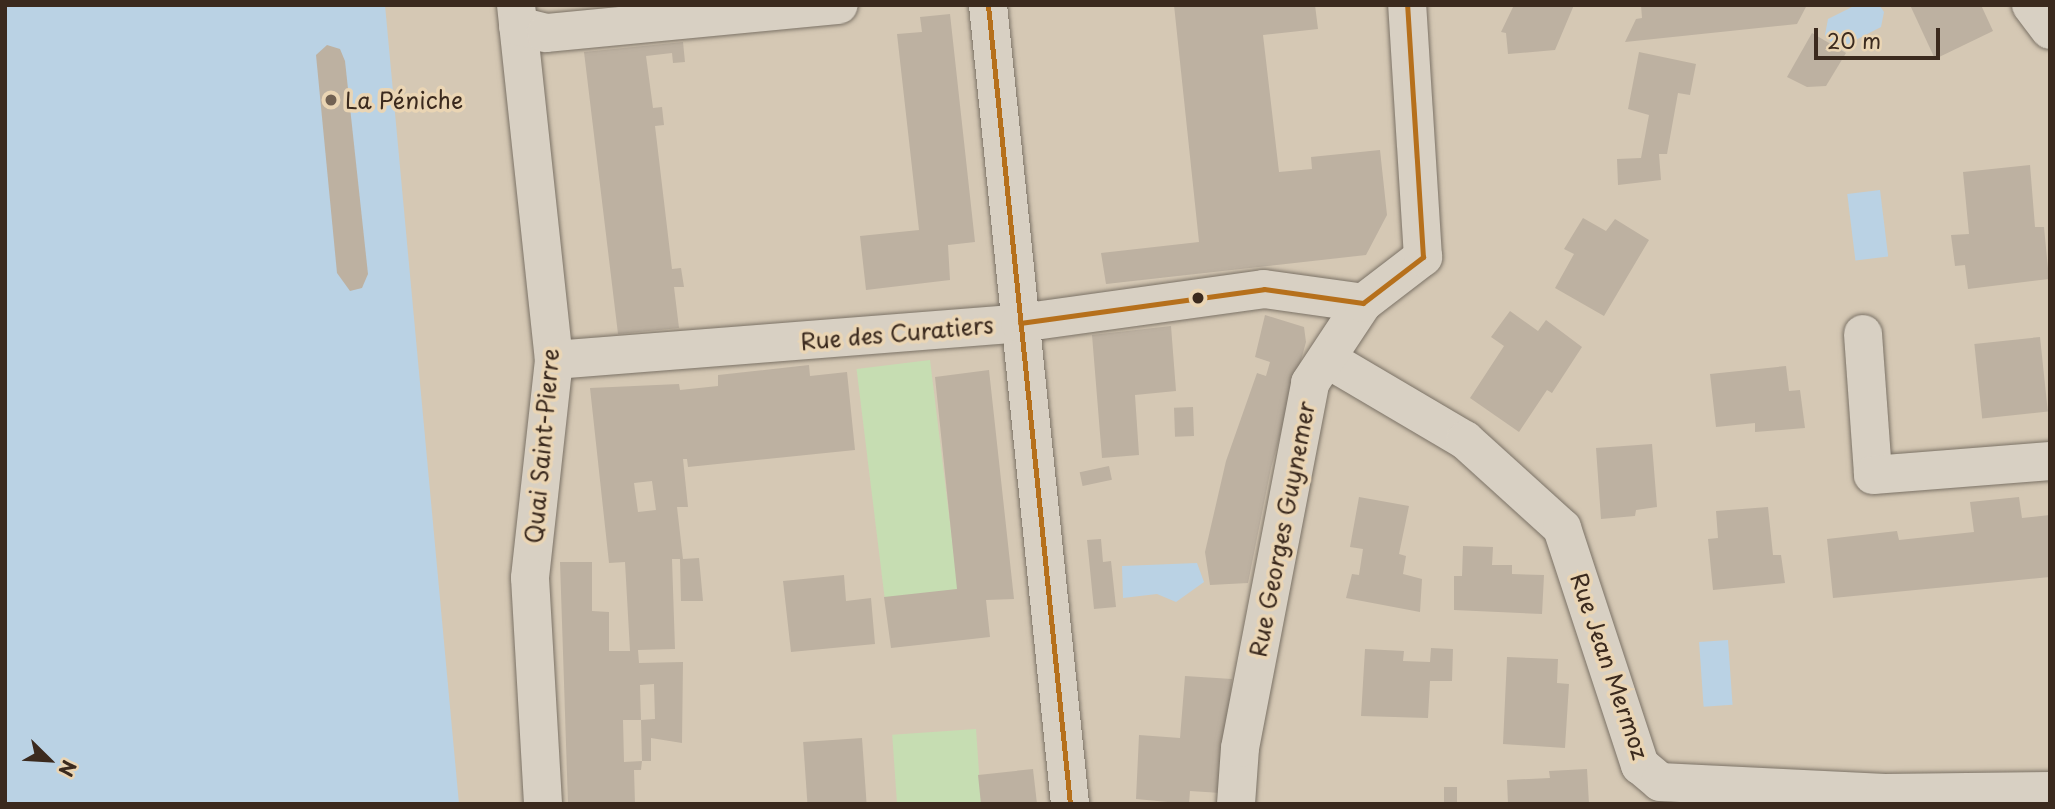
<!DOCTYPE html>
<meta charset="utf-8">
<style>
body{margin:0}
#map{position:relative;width:2055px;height:809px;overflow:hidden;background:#d5c8b4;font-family:"Playpen Sans",sans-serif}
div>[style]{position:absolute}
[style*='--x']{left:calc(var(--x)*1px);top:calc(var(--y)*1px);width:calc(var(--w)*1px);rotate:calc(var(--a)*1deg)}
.green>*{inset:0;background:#c6ddb2;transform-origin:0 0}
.water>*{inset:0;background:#bad2e4;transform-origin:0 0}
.building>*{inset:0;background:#bdb1a1;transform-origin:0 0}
.roads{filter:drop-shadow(0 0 2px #7b7266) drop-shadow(0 0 2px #7b7266)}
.street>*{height:38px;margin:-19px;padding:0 19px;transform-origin:19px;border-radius:19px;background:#d8d0c3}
.bus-1>*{height:5px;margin:-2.5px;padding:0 2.5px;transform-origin:2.5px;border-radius:2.5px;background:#b6701c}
.dots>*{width:19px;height:19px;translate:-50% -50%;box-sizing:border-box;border:4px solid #ead5b4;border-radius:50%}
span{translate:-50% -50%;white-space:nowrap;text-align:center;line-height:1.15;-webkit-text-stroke:7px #ead5b4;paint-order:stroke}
.poi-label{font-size:23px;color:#3b2a1e}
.left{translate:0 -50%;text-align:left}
.street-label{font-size:23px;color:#3b2a1e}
.frame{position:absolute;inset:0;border:7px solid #3b2a1e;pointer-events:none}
.north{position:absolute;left:14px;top:725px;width:70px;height:70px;-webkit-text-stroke:5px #ead5b4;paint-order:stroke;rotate:114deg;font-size:19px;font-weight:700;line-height:28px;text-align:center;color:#3b2a1e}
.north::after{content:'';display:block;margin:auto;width:24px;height:32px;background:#3b2a1e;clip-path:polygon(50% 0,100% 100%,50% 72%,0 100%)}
.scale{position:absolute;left:1814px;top:28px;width:126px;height:32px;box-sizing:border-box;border:4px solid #3b2a1e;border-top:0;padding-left:9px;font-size:21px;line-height:24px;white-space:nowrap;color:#3b2a1e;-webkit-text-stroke:5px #ead5b4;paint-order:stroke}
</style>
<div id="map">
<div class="green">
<i style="left:930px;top:360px;width:231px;height:74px;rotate:83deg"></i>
<i style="left:976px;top:729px;width:75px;height:84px;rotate:86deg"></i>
</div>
<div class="water">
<i style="clip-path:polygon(5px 5px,385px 5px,459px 804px,5px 804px)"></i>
<i style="clip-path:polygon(1856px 5px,1880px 6px,1884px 12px,1881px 27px,1842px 47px,1831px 42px,1825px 35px,1828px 19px)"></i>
<i style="left:1880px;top:190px;width:67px;height:33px;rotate:83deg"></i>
<i style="clip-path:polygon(1197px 563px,1204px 582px,1176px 602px,1157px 594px,1123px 598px,1122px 566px)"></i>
<i style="left:1728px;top:640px;width:65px;height:29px;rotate:86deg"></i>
</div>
<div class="building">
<i style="clip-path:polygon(1174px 5px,1315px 5px,1318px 29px,1263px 35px,1279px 172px,1312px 169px,1311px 157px,1380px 150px,1387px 215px,1366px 255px,1106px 284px,1101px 253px,1199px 242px)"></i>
<i style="clip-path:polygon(1514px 5px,1574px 5px,1555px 50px,1508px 54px,1506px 33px,1501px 32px)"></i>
<i style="clip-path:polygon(1641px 5px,1807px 5px,1797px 24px,1625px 42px,1636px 19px,1642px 18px)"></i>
<i style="clip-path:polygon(1910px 5px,1981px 5px,1993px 31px,1935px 59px)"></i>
<i style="clip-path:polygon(950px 14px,975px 242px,948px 245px,950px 280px,866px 290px,860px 236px,919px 230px,897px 34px,922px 32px,920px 17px)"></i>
<i style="clip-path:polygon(1812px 33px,1846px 53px,1826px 86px,1807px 87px,1787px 77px)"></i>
<i style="clip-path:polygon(683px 42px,685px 62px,673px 63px,672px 53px,646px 56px,653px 108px,662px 107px,664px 125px,655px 126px,672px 269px,681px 268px,684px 287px,674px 287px,679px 328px,618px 334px,584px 52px)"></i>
<i style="clip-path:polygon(327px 45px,340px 49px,345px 61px,368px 274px,362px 288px,350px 291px,337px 273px,316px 55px)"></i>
<i style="clip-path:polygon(1639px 52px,1696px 64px,1690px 95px,1678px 93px,1667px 154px,1659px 154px,1661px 180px,1618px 185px,1617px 159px,1641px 158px,1649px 115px,1628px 109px)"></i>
<i style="clip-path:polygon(2030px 165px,2035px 227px,2044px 227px,2049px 279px,1968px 289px,1965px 265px,1955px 266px,1951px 235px,1969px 234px,1963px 172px)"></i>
<i style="clip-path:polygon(1583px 218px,1606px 231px,1615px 219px,1649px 240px,1604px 316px,1555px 288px,1574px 254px,1564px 249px)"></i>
<i style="clip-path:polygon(1510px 311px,1538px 331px,1546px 320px,1582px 347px,1552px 393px,1547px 390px,1519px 432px,1470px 398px,1504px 346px,1491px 337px)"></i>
<i style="clip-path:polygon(1265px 315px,1304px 327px,1306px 342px,1271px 468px,1248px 583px,1210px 585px,1205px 552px,1226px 461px,1257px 373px,1266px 376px,1270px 362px,1255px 357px)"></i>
<i style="clip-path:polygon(1171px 326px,1176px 391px,1135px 395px,1139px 455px,1102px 458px,1092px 335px)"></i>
<i style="left:2040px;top:337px;width:75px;height:66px;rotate:84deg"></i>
<i style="clip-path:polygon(evenodd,809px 365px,810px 376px,847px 372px,855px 450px,688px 467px,687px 459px,683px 459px,688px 507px,677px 507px,683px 559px,699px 558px,703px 601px,681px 601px,680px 559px,672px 559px,675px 649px,638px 650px,639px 663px,683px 662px,682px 743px,651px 738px,651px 761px,642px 761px,641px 720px,655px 719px,654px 684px,640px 685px,641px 720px,623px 720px,624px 762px,642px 761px,641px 770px,634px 770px,635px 804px,568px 804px,560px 562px,592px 562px,592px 611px,609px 612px,609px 651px,630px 651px,625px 562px,609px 563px,590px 388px,679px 384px,680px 390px,718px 386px,718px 375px,809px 365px,652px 481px,656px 510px,638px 512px,634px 483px,652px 481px)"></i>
<i style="clip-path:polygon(1786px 366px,1789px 391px,1800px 390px,1805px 428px,1755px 432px,1755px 423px,1716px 427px,1710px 374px)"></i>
<i style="clip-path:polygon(989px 370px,1014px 599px,986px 600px,990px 637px,891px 648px,884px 597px,957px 589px,935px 377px)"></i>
<i style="left:1193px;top:407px;width:29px;height:19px;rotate:88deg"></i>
<i style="clip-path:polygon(1652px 444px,1657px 507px,1636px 510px,1635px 516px,1601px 519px,1596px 448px)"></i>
<i style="left:1109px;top:466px;width:14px;height:30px;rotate:78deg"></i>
<i style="clip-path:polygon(1359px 497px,1409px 506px,1399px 554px,1406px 556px,1403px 574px,1422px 579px,1420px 612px,1346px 598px,1352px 574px,1359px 575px,1363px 549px,1350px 547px)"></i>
<i style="clip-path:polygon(2019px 497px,2022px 518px,2050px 515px,2050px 577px,1833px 598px,1827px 539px,1897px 531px,1899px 540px,1974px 532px,1970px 502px)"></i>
<i style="clip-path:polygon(1768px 507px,1773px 555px,1781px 555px,1785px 583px,1713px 590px,1708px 539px,1718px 538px,1716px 511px)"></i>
<i style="clip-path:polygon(1101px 539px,1103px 562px,1111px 561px,1116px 607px,1094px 609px,1087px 540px)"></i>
<i style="clip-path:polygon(1463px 546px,1493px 547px,1492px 565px,1512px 565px,1512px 574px,1544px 575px,1542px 614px,1454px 610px,1454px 576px,1462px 576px)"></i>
<i style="clip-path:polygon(844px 575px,846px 601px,871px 598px,875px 644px,791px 652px,783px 581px)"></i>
<i style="clip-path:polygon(1431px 648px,1453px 649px,1452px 681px,1430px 681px,1428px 718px,1361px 716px,1365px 649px,1404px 651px,1403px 661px,1430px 662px)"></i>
<i style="clip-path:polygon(1507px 657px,1558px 659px,1557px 683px,1569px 684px,1565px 748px,1503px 744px)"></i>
<i style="clip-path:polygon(1185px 676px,1232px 679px,1221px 793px,1190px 791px,1189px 804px,1136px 799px,1139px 735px,1180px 738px)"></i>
<i style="left:862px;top:738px;width:66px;height:59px;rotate:86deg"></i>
<i style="clip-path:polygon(1033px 769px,1037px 804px,981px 804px,978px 775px)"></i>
<i style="clip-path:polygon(1587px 769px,1589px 804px,1508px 804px,1507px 780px,1550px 778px,1549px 771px)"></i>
<i style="left:1444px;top:787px;width:13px;height:17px"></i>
</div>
<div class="roads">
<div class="street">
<i style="--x:516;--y:5;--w:357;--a:83.9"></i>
<i style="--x:554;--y:360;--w:219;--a:96.3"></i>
<i style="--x:530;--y:578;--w:226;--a:86.7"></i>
<i style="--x:988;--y:5;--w:803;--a:84.14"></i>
<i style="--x:2031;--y:5;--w:31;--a:53"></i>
<i style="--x:518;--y:26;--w:29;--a:14"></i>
<i style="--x:546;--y:33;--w:294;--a:-5.5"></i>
<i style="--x:1863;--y:334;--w:141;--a:85.9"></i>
<i style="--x:1873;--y:475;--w:178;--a:-4.5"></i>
<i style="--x:554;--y:360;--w:467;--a:-4.5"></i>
<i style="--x:1020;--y:323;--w:246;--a:-7.9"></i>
<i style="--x:1264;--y:289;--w:100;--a:8"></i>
<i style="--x:1329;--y:360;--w:158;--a:30.5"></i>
<i style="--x:1465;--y:440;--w:131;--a:42.2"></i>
<i style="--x:1562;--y:528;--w:250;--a:71.8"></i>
<i style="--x:1640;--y:765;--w:26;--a:40"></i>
<i style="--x:1660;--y:782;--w:225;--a:2.8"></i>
<i style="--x:1885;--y:793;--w:165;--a:-0.7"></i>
<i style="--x:1236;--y:804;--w:56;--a:-85.9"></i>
<i style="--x:1240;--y:748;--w:372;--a:-79.1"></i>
<i style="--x:1310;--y:383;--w:96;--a:-56.5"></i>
<i style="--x:1363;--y:303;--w:76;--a:-37.5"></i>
<i style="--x:1423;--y:257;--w:253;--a:-93.6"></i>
</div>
</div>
<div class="bus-1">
<i style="--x:988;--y:5;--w:803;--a:84.14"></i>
<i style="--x:1020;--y:323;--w:246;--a:-7.9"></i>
<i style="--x:1264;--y:289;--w:100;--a:8"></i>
<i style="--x:1363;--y:303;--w:76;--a:-37.5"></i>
<i style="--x:1423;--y:257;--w:253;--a:-93.6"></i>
</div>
<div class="dots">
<i style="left:331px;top:100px;background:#716152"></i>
<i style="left:1198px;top:298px;background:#3b2a1e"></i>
</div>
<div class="poi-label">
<span class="left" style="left:345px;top:100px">La Péniche</span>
</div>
<div class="street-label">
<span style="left:897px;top:333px;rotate:-5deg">Rue des Curatiers</span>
<span style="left:542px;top:446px;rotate:-85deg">Quai Saint-Pierre</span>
<span style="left:1282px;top:529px;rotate:-79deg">Rue Georges Guynemer</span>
<span style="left:1610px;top:666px;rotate:71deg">Rue Jean Mermoz</span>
</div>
<div class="frame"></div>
<div class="north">N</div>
<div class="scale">20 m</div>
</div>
